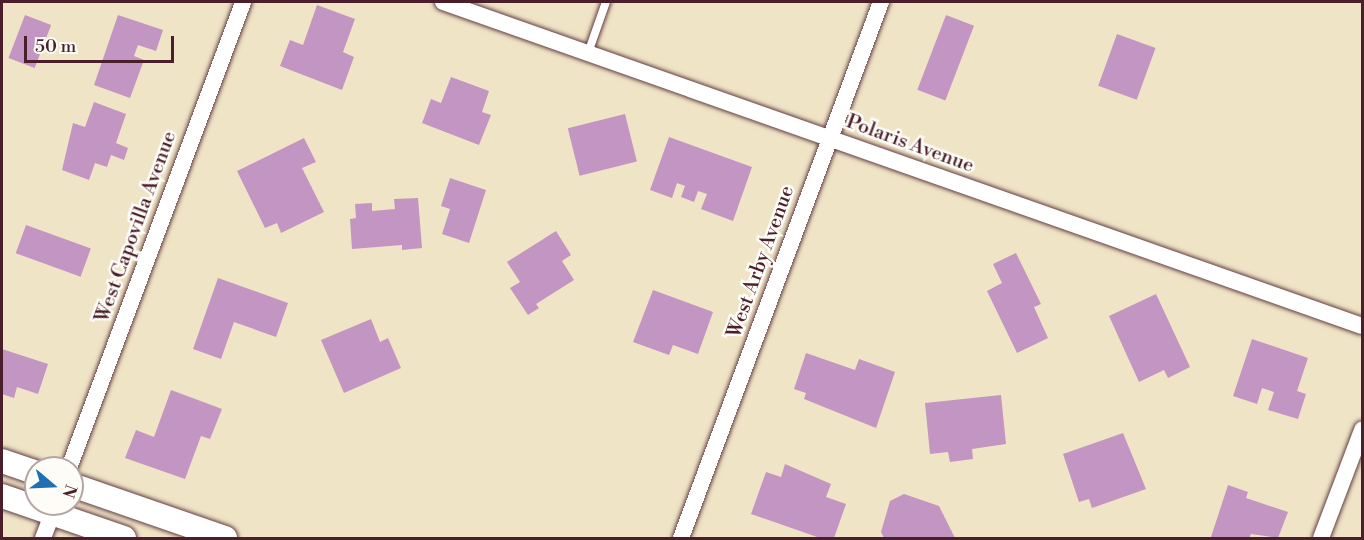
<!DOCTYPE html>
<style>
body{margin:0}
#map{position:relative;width:1364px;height:540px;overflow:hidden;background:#f0e4c6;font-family:"Libre Bodoni",serif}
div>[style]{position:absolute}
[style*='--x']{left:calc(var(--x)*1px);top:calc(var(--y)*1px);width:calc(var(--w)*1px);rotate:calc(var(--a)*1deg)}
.building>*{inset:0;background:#c295c2;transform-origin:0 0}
.roads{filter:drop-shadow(0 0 2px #633d42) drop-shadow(0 0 2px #633d42)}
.service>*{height:8px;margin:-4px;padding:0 4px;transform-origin:4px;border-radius:4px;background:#fff}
.minor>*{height:16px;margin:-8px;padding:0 8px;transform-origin:8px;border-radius:8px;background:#fff}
.secondary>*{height:24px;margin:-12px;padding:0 12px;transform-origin:12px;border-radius:12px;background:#fff}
span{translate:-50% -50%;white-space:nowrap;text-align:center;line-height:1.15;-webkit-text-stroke:5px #fdfcf7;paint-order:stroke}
.street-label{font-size:20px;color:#4a1f2b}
.frame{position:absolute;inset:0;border:3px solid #4a1f2b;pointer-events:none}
.north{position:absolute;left:24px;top:456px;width:60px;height:60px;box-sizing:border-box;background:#fdfcf7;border:2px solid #b5a4a5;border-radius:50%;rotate:109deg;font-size:16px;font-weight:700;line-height:24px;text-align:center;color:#4a1f2b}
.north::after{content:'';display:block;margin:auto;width:21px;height:27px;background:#1f6fb2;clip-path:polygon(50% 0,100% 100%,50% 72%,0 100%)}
.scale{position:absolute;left:24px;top:36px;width:150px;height:27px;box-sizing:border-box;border:3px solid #4a1f2b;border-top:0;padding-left:8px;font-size:18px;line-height:21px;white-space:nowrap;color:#4a1f2b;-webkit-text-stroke:4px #fdfcf7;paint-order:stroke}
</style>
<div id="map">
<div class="building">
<i style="clip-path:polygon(317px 5px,355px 19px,343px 52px,354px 57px,342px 90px,280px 66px,290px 40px,303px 45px)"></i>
<i style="left:25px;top:15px;width:28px;height:46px;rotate:21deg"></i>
<i style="clip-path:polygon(118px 15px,163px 30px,156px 51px,138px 45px,134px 56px,144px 60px,130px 98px,94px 85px)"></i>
<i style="left:946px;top:15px;width:30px;height:80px;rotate:21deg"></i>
<i style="left:1117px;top:34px;width:41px;height:55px;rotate:20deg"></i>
<i style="clip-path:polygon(451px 77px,489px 91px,482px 112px,491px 115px,479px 145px,422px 123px,431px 99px,441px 103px)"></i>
<i style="clip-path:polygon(94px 102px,126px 114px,116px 143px,128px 148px,124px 160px,111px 155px,107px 167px,95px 163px,89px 180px,62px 170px,73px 123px,85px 127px)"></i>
<i style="left:625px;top:114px;width:49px;height:59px;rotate:76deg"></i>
<i style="clip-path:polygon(669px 137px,752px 167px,733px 221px,701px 209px,707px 194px,698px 191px,694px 202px,681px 197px,685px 186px,677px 183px,672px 198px,650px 190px)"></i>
<i style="clip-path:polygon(304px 138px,316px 162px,302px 168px,324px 212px,281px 233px,277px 223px,265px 228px,237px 171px)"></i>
<i style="clip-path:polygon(450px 178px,486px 190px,469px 243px,442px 234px,450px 209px,441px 206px)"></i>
<i style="clip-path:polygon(418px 198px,422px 248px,402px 250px,402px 245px,352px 249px,350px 219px,356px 218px,355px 204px,372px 203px,372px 211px,395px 209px,394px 199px)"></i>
<i style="left:26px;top:225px;width:69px;height:30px;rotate:20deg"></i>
<i style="clip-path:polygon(556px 231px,571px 255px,562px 261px,574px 280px,536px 304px,539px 308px,528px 315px,510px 288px,520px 282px,507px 262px)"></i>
<i style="clip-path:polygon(1016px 253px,1041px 304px,1034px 307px,1048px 338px,1017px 353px,987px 291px,1002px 283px,993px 264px)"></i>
<i style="clip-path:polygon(218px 278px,288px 303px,276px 337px,234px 322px,221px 359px,193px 349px)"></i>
<i style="clip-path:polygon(653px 290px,713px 312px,698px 354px,673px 345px,669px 355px,633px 342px)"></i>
<i style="clip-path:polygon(1156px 294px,1190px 367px,1168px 378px,1164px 370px,1139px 382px,1109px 316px)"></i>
<i style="clip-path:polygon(371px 319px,380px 342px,388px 338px,401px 368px,344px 393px,321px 340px)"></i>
<i style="clip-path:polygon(1252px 339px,1308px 358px,1297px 391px,1306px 394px,1298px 419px,1268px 410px,1274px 392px,1262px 388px,1257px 404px,1233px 396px)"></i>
<i style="clip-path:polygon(2px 349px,48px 364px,38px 394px,17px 387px,14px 398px,2px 394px)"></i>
<i style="clip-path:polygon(806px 353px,855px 370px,859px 359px,895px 372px,876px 428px,804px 399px,806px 393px,794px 389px)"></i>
<i style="clip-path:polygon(171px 390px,222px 409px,210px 439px,201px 436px,185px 479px,125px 458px,136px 430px,154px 437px)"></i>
<i style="clip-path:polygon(1001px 395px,1006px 444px,972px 449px,973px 459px,950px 462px,948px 452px,930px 454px,925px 403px)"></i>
<i style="clip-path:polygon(1123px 433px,1146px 489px,1092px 508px,1089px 499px,1079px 502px,1063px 454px)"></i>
<i style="clip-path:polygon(785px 464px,831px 484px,826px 497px,846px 504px,834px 538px,820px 538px,751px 514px,766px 472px,781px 477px)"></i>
<i style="clip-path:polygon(1228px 485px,1248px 492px,1246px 498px,1288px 512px,1278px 538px,1251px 534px,1249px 538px,1211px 537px)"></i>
<i style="clip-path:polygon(904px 494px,939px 506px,955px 538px,884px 538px,881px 532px,890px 501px)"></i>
</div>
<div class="roads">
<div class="service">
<i style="--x:588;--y:53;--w:54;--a:-70.6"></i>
</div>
<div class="minor">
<i style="--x:443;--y:2;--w:974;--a:19.42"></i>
<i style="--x:69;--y:468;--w:497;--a:-69.5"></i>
<i style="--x:43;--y:538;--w:34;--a:-69"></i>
<i style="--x:681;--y:538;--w:572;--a:-69.54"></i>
<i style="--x:1321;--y:538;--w:116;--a:-69.2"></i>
</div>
<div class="secondary">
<i style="--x:2;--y:461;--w:36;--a:19"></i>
<i style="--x:72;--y:485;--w:162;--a:19.1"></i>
<i style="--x:2;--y:496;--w:129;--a:19"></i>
</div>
</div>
<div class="street-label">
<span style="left:910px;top:144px;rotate:20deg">Polaris Avenue</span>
<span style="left:136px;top:227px;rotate:-70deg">West Capovilla Avenue</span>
<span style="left:761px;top:262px;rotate:-70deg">West Arby Avenue</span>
</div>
<div class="frame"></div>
<div class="north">N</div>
<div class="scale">50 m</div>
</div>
